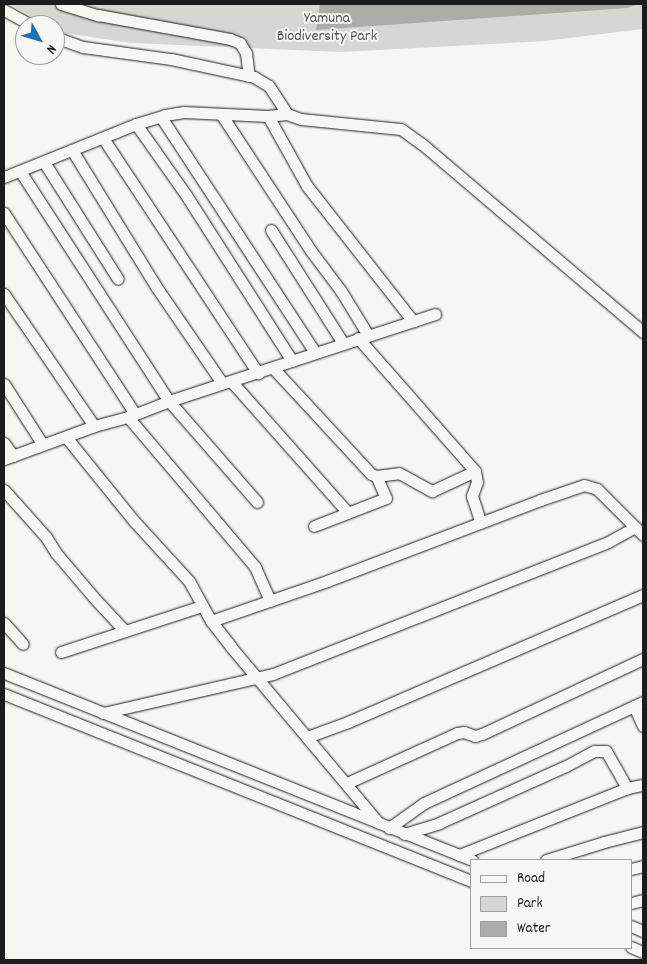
<!DOCTYPE html>
<style>
body{margin:0}
#map{position:relative;width:647px;height:964px;overflow:hidden;background:#f6f6f2;font-family:Dekko,sans-serif}
div>[style]{position:absolute}
[style*='--x']{left:calc(var(--x)*1px);top:calc(var(--y)*1px);width:calc(var(--w)*1px);rotate:calc(var(--a)*1deg)}
.green>*{inset:0;background:#d6d6d2}
.water>*{inset:0;background:#acaca9}
.roads{filter:drop-shadow(0 0 1px #1c1c1c) drop-shadow(0 0 1px #1c1c1c)}
.minor>*{height:11px;margin:-5.5px;padding:0 5.5px;transform-origin:5.5px;border-radius:5.5px;background:#f6f6f2}
span{translate:-50% -50%;white-space:nowrap;text-align:center;line-height:1.15;-webkit-text-stroke:4px #f6f6f2;paint-order:stroke}
.park-label{font-size:16px;color:#545453}
.frame{position:absolute;inset:0;border:5px solid #1c1c1c;pointer-events:none}
.legend{position:absolute;left:470px;top:859px;width:162px;height:90px;box-sizing:border-box;background:#f6f6f2;border:1px solid #9f9f9c;margin:0;padding:6px 9px;list-style:none;font-size:15px;color:#1c1c1c}
.legend li{display:flex;align-items:center;gap:10px;height:25px}
.legend b{width:25px;border:1px solid #9f9f9c}
.north{position:absolute;left:15px;top:15px;width:50px;height:50px;box-sizing:border-box;background:#f6f6f2;border:1px solid #9f9f9c;border-radius:50%;rotate:129deg;font-size:14px;font-weight:700;line-height:20px;text-align:center;color:#1c1c1c}
.north::after{content:'';display:block;margin:auto;width:18px;height:22px;background:#1f6fb2;clip-path:polygon(50% 0,100% 100%,50% 72%,0 100%)}
</style>
<div id="map">
<div class="green">
<i style="clip-path:polygon(10px 4px,643px 4px,643px 29px,545px 41px,341px 52px,131px 43px,57px 32px,55px 25px,46px 25px)"></i>
</div>
<div class="water">
<i style="clip-path:polygon(320px 4px,639px 4px,627px 8px,316px 30px)"></i>
</div>
<div class="roads">
<div class="minor">
<i style="--x:61;--y:4;--w:39;--a:17"></i>
<i style="--x:98;--y:15;--w:134;--a:10.3"></i>
<i style="--x:230;--y:39;--w:11;--a:22"></i>
<i style="--x:240;--y:43;--w:12;--a:59"></i>
<i style="--x:246;--y:53;--w:23;--a:83"></i>
<i style="--x:4;--y:10;--w:31;--a:29"></i>
<i style="--x:55;--y:37;--w:30;--a:20"></i>
<i style="--x:83;--y:47;--w:89;--a:7.8"></i>
<i style="--x:171;--y:59;--w:85;--a:12.2"></i>
<i style="--x:254;--y:77;--w:17;--a:31"></i>
<i style="--x:269;--y:86;--w:33;--a:57"></i>
<i style="--x:287;--y:114;--w:15;--a:20"></i>
<i style="--x:301;--y:119;--w:100;--a:5.7"></i>
<i style="--x:401;--y:129;--w:26;--a:36"></i>
<i style="--x:422;--y:144;--w:290;--a:40.4"></i>
<i style="--x:221;--y:114;--w:164;--a:56.7"></i>
<i style="--x:311;--y:251;--w:50;--a:53.1"></i>
<i style="--x:341;--y:291;--w:52;--a:58.5"></i>
<i style="--x:268;--y:116;--w:80;--a:60.9"></i>
<i style="--x:307;--y:186;--w:172;--a:51.9"></i>
<i style="--x:161;--y:117;--w:281;--a:56.8"></i>
<i style="--x:136;--y:124;--w:87;--a:54.8"></i>
<i style="--x:186;--y:195;--w:197;--a:57.4"></i>
<i style="--x:103;--y:138;--w:282;--a:56.6"></i>
<i style="--x:72;--y:150;--w:162;--a:58.4"></i>
<i style="--x:157;--y:288;--w:115;--a:55.6"></i>
<i style="--x:44;--y:162;--w:138;--a:57.7"></i>
<i style="--x:20;--y:171;--w:274;--a:57.1"></i>
<i style="--x:169;--y:401;--w:134;--a:48.9"></i>
<i style="--x:4;--y:177;--w:142;--a:-21.9"></i>
<i style="--x:136;--y:124;--w:30;--a:-17"></i>
<i style="--x:165;--y:115;--w:19;--a:-9"></i>
<i style="--x:184;--y:112;--w:84;--a:2.7"></i>
<i style="--x:268;--y:116;--w:19;--a:-6"></i>
<i style="--x:4;--y:213;--w:240;--a:56.9"></i>
<i style="--x:271;--y:230;--w:134;--a:57.5"></i>
<i style="--x:4;--y:294;--w:160;--a:55.7"></i>
<i style="--x:358;--y:338;--w:177;--a:48.7"></i>
<i style="--x:475;--y:471;--w:11;--a:80"></i>
<i style="--x:477;--y:482;--w:15;--a:110"></i>
<i style="--x:472;--y:496;--w:28;--a:72"></i>
<i style="--x:273;--y:368;--w:144;--a:47.2"></i>
<i style="--x:371;--y:474;--w:5;--a:22"></i>
<i style="--x:376;--y:476;--w:23;--a:-7"></i>
<i style="--x:399;--y:473;--w:38;--a:29"></i>
<i style="--x:432;--y:491;--w:47;--a:-24.9"></i>
<i style="--x:231;--y:381;--w:176;--a:48.4"></i>
<i style="--x:4;--y:384;--w:72;--a:57.4"></i>
<i style="--x:128;--y:417;--w:197;--a:49.7"></i>
<i style="--x:255;--y:567;--w:37;--a:66"></i>
<i style="--x:66;--y:437;--w:108;--a:51"></i>
<i style="--x:134;--y:521;--w:81;--a:47.5"></i>
<i style="--x:189;--y:581;--w:46;--a:61.2"></i>
<i style="--x:211;--y:621;--w:33;--a:52"></i>
<i style="--x:231;--y:647;--w:229;--a:50"></i>
<i style="--x:4;--y:443;--w:16;--a:55"></i>
<i style="--x:4;--y:459;--w:96;--a:-20.1"></i>
<i style="--x:94;--y:426;--w:35;--a:-15"></i>
<i style="--x:128;--y:417;--w:44;--a:-21.3"></i>
<i style="--x:169;--y:401;--w:280;--a:-18.1"></i>
<i style="--x:4;--y:490;--w:63;--a:48.2"></i>
<i style="--x:46;--y:537;--w:19;--a:58"></i>
<i style="--x:56;--y:553;--w:62;--a:49.6"></i>
<i style="--x:96;--y:600;--w:42;--a:46.9"></i>
<i style="--x:314;--y:526;--w:77;--a:-21.3"></i>
<i style="--x:386;--y:498;--w:24;--a:-114"></i>
<i style="--x:211;--y:621;--w:123;--a:-19"></i>
<i style="--x:327;--y:581;--w:228;--a:-20.8"></i>
<i style="--x:540;--y:500;--w:46;--a:-18.8"></i>
<i style="--x:584;--y:485;--w:14;--a:17"></i>
<i style="--x:597;--y:489;--w:65;--a:45"></i>
<i style="--x:4;--y:623;--w:28;--a:48"></i>
<i style="--x:61;--y:652;--w:148;--a:-18.1"></i>
<i style="--x:4;--y:673;--w:504;--a:21.78"></i>
<i style="--x:4;--y:694;--w:503;--a:21.82"></i>
<i style="--x:634;--y:706;--w:22;--a:66"></i>
<i style="--x:103;--y:713;--w:174;--a:-12.9"></i>
<i style="--x:273;--y:674;--w:360;--a:-21.5"></i>
<i style="--x:608;--y:542;--w:31;--a:-29"></i>
<i style="--x:307;--y:737;--w:44;--a:-20.1"></i>
<i style="--x:348;--y:722;--w:321;--a:-23.3"></i>
<i style="--x:347;--y:783;--w:121;--a:-24.4"></i>
<i style="--x:457;--y:733;--w:7;--a:-8"></i>
<i style="--x:464;--y:732;--w:12;--a:20"></i>
<i style="--x:475;--y:736;--w:7;--a:-16"></i>
<i style="--x:482;--y:734;--w:178;--a:-25"></i>
<i style="--x:389;--y:828;--w:43;--a:-35.5"></i>
<i style="--x:424;--y:803;--w:241;--a:-24.8"></i>
<i style="--x:404;--y:834;--w:37;--a:-17"></i>
<i style="--x:439;--y:823;--w:139;--a:-24.2"></i>
<i style="--x:566;--y:766;--w:32;--a:-28"></i>
<i style="--x:594;--y:751;--w:12;--a:0"></i>
<i style="--x:606;--y:751;--w:43;--a:60.4"></i>
<i style="--x:627;--y:788;--w:16;--a:-11"></i>
<i style="--x:459;--y:855;--w:181;--a:-21.7"></i>
<i style="--x:546;--y:860;--w:61;--a:-17.2"></i>
<i style="--x:604;--y:842;--w:40;--a:-14.4"></i>
<i style="--x:631;--y:869;--w:12;--a:-14"></i>
<i style="--x:631;--y:903;--w:12;--a:-14"></i>
<i style="--x:631;--y:926;--w:13;--a:23"></i>
<i style="--x:631;--y:947;--w:13;--a:23"></i>
</div>
</div>
<div class="park-label">
<span style="left:327px;top:28px">Yamuna<br>Biodiversity Park</span>
</div>
<div class="frame"></div>
<ul class="legend">
<li><b style="height:6px;background:#f6f6f2"></b>Road</li>
<li><b style="height:14px;background:#d6d6d2"></b>Park</li>
<li><b style="height:14px;background:#acaca9"></b>Water</li>
</ul>
<div class="north">N</div>
</div>
